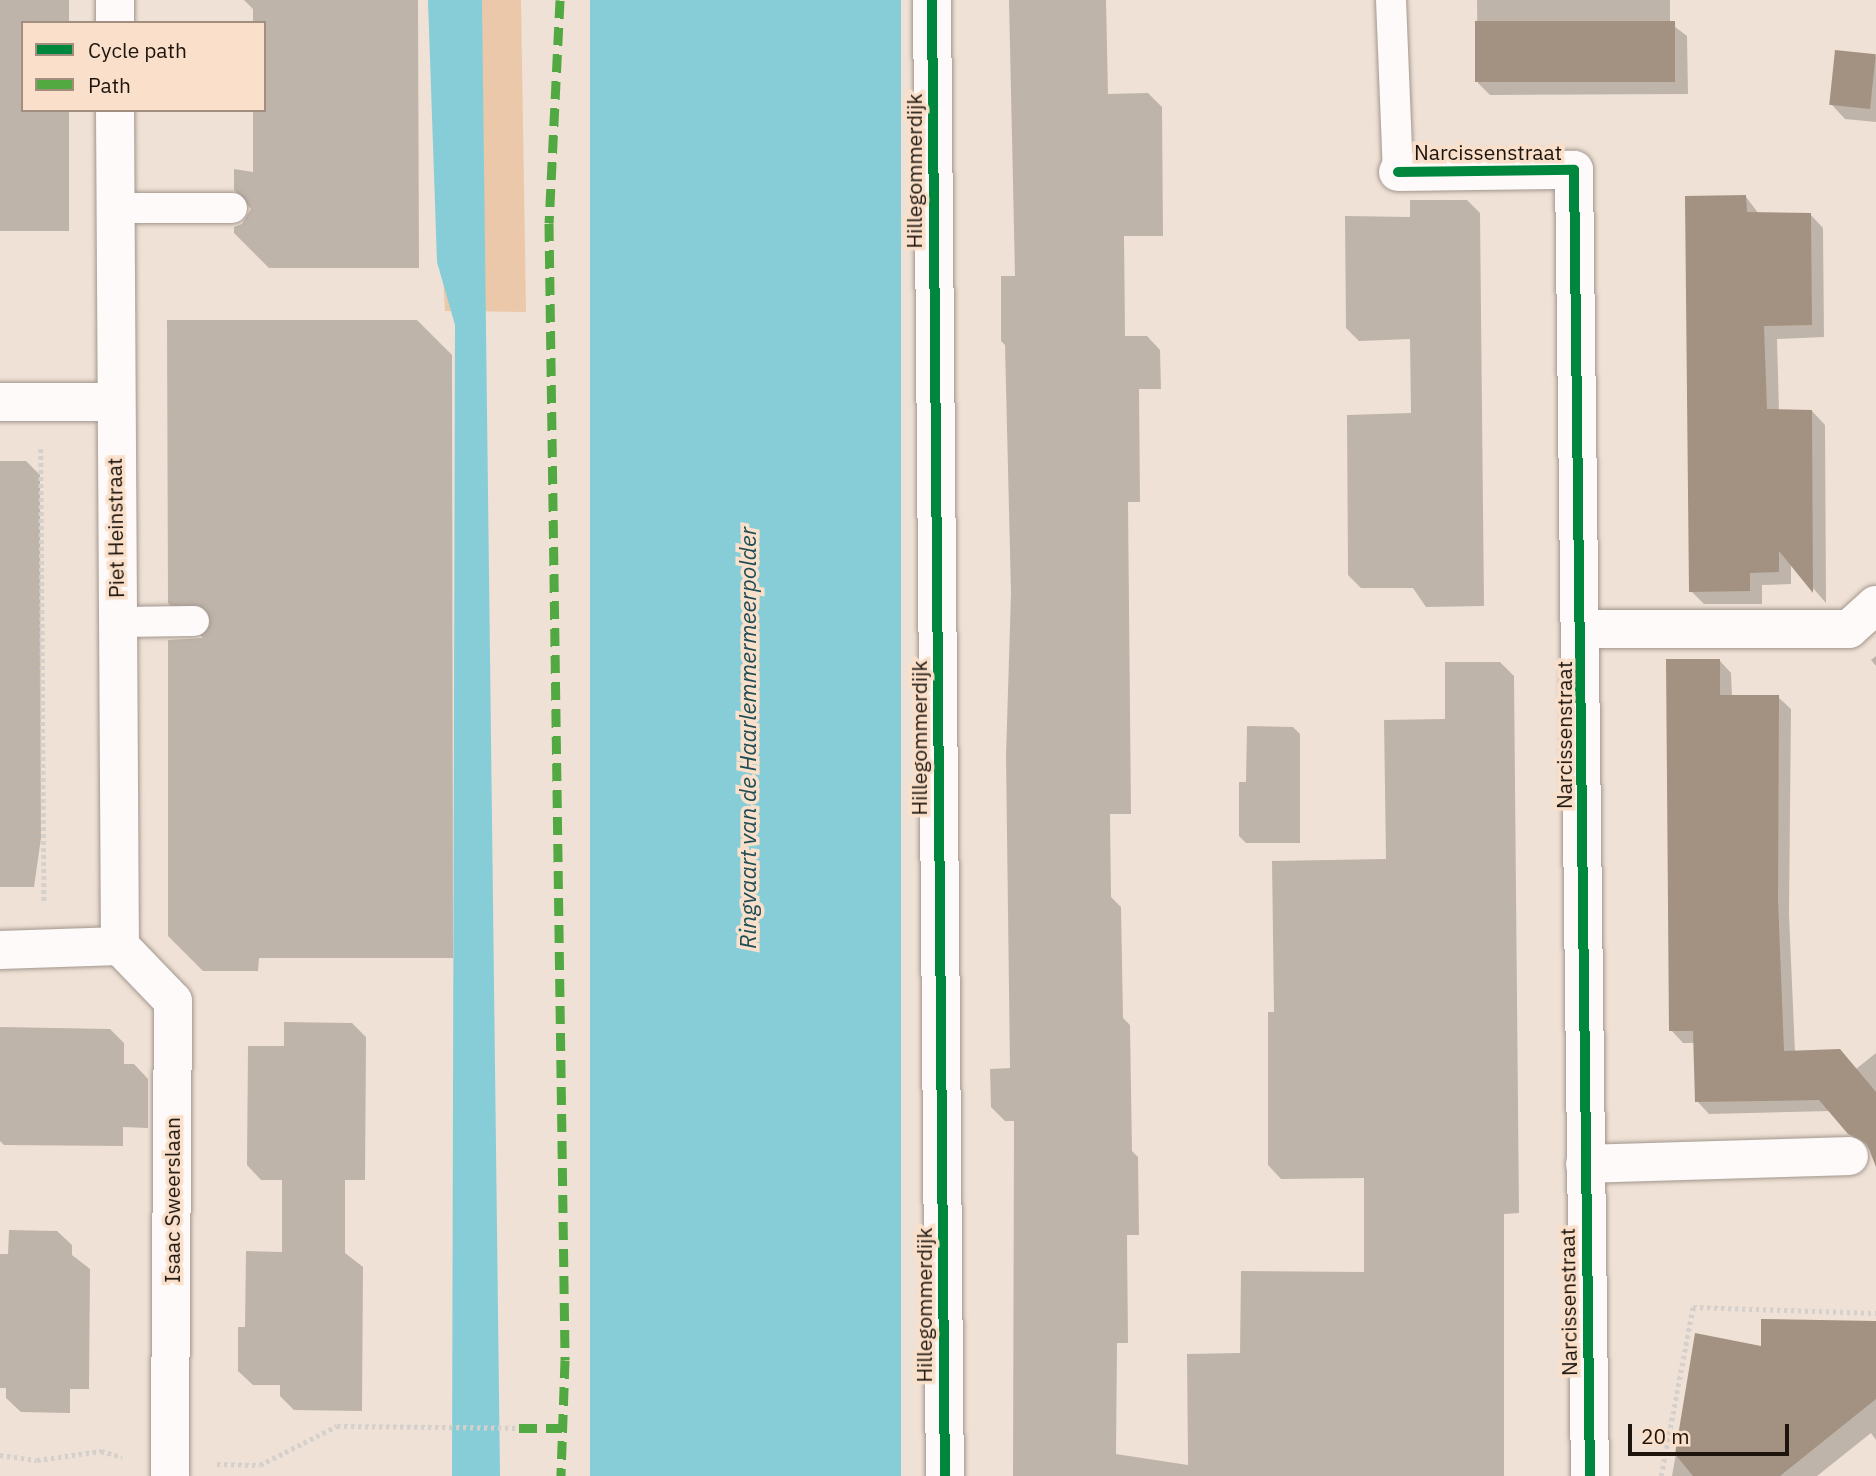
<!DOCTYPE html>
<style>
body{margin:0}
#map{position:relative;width:1876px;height:1476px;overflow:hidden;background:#efe1d5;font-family:"IBM Plex Sans",sans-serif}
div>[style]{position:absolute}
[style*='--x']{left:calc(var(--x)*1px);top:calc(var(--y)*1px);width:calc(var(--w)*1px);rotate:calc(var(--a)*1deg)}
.green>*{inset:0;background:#ebc8aa}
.water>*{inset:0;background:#87cdd8;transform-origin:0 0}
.shadow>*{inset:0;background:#0003}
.building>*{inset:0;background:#a39281;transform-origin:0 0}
.path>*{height:4.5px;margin-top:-2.25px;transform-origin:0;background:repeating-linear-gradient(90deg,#d5d0cc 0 3.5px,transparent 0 7px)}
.roads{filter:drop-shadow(0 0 2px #a2978e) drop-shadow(0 0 2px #a2978e)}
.lane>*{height:30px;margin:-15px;padding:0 15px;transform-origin:15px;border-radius:15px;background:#fdfaf9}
.street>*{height:38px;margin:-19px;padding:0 19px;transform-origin:19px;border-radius:19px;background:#fdfaf9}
.secondary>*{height:38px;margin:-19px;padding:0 19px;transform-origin:19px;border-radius:19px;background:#fdfaf9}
.quiet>*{height:9px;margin-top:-4.5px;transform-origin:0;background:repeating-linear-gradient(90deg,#52a841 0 18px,transparent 0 27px)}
.cycleway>*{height:10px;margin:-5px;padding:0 5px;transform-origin:5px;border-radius:5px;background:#00873e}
span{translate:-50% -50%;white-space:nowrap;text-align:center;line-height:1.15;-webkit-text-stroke:7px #fae0ca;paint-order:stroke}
.street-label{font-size:21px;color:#1d140d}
.water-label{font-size:23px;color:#1e4d56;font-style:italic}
.legend{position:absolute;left:21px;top:21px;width:245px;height:91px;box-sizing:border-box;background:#fae0ca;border:2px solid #a28e7e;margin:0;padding:9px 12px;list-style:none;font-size:21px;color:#1d140d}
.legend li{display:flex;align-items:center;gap:14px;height:35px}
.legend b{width:35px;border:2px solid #a28e7e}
.scale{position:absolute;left:1628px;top:1424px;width:161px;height:32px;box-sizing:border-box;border:4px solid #1d140d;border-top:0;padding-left:9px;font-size:21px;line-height:24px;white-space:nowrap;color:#1d140d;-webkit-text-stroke:5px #fae0ca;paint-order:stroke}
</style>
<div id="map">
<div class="green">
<i style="clip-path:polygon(428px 0,521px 0,526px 312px,445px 311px)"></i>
</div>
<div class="water">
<i style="clip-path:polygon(428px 0,482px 0,500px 1476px,452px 1476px,455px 325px,437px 262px)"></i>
<i style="left:590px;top:0;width:311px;height:1476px"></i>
</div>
<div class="shadow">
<i style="clip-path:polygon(0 0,69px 0,69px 23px,23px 23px,23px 110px,69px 110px,69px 231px,0 231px)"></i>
<i style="clip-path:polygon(244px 0,418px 0,419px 268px,269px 268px,234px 233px,234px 227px,242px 224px,251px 209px,234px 190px,234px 169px,253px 172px,253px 110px,264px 110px,264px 23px,253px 23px,253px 9px)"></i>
<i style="clip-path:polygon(1009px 0,1106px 0,1108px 94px,1148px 93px,1162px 107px,1163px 236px,1124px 236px,1125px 336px,1147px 336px,1160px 350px,1161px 389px,1139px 389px,1140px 502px,1128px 502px,1131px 814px,1110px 814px,1111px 897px,1121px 907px,1123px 1018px,1130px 1025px,1132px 1151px,1138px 1157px,1139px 1235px,1127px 1235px,1128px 1343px,1117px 1343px,1116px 1454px,1188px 1465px,1187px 1354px,1240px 1353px,1241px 1271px,1364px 1272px,1364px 1178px,1281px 1179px,1268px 1165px,1268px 1012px,1274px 1012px,1272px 861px,1386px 859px,1384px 720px,1445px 719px,1445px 662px,1500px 662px,1514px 676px,1519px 1213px,1504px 1214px,1504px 1476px,1013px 1476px,1014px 1121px,1005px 1121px,991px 1107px,990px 1069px,1010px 1068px,1006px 756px,1011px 593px,1005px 345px,1001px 341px,1001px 276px,1015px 276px)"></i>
<i style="clip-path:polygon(1477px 0,1670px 0,1670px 23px,1687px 36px,1688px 94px,1490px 95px,1478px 83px)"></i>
<i style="clip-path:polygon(1876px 56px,1876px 122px,1845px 119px,1831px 104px)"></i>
<i style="clip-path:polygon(1746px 197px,1759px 214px,1810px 214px,1823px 228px,1824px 337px,1777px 339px,1779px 411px,1812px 411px,1825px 425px,1826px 603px,1791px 563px,1791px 584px,1762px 585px,1762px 604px,1704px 604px,1691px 591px)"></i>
<i style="clip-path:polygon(1410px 200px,1467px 200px,1480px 213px,1484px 606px,1426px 607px,1413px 588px,1361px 588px,1348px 575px,1347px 415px,1411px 413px,1410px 339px,1359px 341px,1346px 328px,1345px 216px,1410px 217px)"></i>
<i style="clip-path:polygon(167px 320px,417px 320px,452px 355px,453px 958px,259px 958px,258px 971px,203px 971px,168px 936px,168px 640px,203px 638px,168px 603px)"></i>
<i style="clip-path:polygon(0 461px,26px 461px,40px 475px,41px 838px,34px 887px,0 887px)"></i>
<i style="clip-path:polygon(1876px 656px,1876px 666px,1871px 660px)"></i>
<i style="clip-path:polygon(1719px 660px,1731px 673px,1732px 697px,1778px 697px,1791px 709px,1789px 914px,1795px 1053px,1856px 1069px,1876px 1053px,1876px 1165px,1870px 1150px,1831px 1111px,1709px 1114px,1697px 1101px,1695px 1043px,1683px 1043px,1671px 1030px)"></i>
<i style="clip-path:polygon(1247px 726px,1293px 727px,1300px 734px,1300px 843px,1246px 843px,1239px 836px,1239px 782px,1246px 782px)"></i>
<i style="clip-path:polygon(284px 1022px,352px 1023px,366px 1037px,365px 1180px,345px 1180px,345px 1253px,363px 1267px,362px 1411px,294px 1410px,280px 1396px,280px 1385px,253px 1385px,238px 1371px,238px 1327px,245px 1327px,246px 1251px,282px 1252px,282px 1180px,261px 1180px,247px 1165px,248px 1046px,284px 1046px)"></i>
<i style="clip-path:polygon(0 1027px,110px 1029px,124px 1043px,124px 1064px,134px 1064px,148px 1079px,148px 1128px,123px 1127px,123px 1146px,4px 1145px,0 1141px)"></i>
<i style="clip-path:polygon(9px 1230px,57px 1231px,72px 1245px,72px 1255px,90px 1269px,89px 1389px,70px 1389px,70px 1413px,21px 1412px,6px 1398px,6px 1388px,0 1388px,0 1254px,8px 1254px)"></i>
<i style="clip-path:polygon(1876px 1323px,1876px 1440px,1871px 1433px,1817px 1476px,1672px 1476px,1697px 1335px,1763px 1349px)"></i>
</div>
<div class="building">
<i style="left:1675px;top:21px;width:61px;height:200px;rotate:90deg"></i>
<i style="left:1835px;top:50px;width:41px;height:55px;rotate:6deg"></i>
<i style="clip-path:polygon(1746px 195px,1747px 212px,1811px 213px,1812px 325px,1764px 326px,1767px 409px,1812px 410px,1813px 593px,1779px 551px,1779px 572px,1750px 573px,1750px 591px,1689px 592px,1685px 196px)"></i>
<i style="clip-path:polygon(1666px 659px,1720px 659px,1720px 695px,1779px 695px,1778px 900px,1784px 1051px,1840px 1049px,1876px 1092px,1876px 1167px,1867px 1144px,1848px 1134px,1819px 1100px,1695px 1102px,1693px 1031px,1669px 1031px)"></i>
<i style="clip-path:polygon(1761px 1319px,1876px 1321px,1876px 1399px,1780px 1476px,1693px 1476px,1675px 1454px,1695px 1333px,1761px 1346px)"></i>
</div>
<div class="path">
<i style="--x:41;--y:449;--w:453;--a:89.6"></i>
<i style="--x:0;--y:1455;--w:37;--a:8"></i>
<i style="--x:37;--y:1460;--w:65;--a:-8"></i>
<i style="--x:101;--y:1451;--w:22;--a:16"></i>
<i style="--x:217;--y:1464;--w:43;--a:1.3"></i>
<i style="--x:260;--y:1465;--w:86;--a:-26.9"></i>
<i style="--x:337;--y:1426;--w:182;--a:0.6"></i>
<i style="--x:1661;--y:1476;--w:172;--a:-79.3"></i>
<i style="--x:1693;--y:1307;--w:183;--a:1.9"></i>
</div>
<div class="roads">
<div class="lane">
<i style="--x:1391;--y:0;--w:172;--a:87.7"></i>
<i style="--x:115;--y:208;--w:117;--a:0"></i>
<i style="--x:116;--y:622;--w:78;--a:-0.7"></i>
</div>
<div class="street">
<i style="--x:115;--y:0;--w:23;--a:90"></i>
<i style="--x:115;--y:110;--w:836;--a:89.66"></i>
<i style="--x:1398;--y:172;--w:176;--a:-0.7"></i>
<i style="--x:1574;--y:170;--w:1306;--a:89.3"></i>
<i style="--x:0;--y:402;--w:114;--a:0"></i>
<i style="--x:1583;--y:629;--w:266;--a:0"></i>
<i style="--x:1849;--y:629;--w:36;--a:-42"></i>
<i style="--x:120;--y:946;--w:76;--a:46.1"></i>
<i style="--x:173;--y:1001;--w:475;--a:90.4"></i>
<i style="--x:0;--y:950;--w:120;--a:-1.9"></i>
<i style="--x:1585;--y:1164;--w:264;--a:-1.7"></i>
</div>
<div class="secondary">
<i style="--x:932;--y:0;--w:1476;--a:89.5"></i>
</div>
</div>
<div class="quiet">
<i style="--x:560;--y:0;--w:223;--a:92.8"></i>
<i style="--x:549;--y:223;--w:1137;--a:89.19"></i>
<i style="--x:565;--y:1360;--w:116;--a:92"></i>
<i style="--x:519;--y:1428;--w:43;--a:0"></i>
</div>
<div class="cycleway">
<i style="--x:932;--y:0;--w:1476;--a:89.5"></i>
<i style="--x:1398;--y:172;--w:176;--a:-0.7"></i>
<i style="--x:1574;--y:170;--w:1306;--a:89.3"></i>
</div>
<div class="street-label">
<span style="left:1488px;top:152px">Narcissenstraat</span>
<span style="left:914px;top:171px;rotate:-90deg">Hillegommerdijk</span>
<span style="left:115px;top:528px;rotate:-91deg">Piet Heinstraat</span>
<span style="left:1564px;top:735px;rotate:-90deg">Narcissenstraat</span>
<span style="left:919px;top:738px;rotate:-90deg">Hillegommerdijk</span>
<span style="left:172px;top:1200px;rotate:-90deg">Isaac Sweerslaan</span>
<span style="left:1568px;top:1302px;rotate:-91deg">Narcissenstraat</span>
<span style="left:924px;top:1305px;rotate:-90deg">Hillegommerdijk</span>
</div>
<div class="water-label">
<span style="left:747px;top:738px;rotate:-90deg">Ringvaart van de Haarlemmermeerpolder</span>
</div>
<ul class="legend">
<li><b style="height:9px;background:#00873e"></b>Cycle path</li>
<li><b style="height:9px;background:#52a841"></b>Path</li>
</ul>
<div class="scale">20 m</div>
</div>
